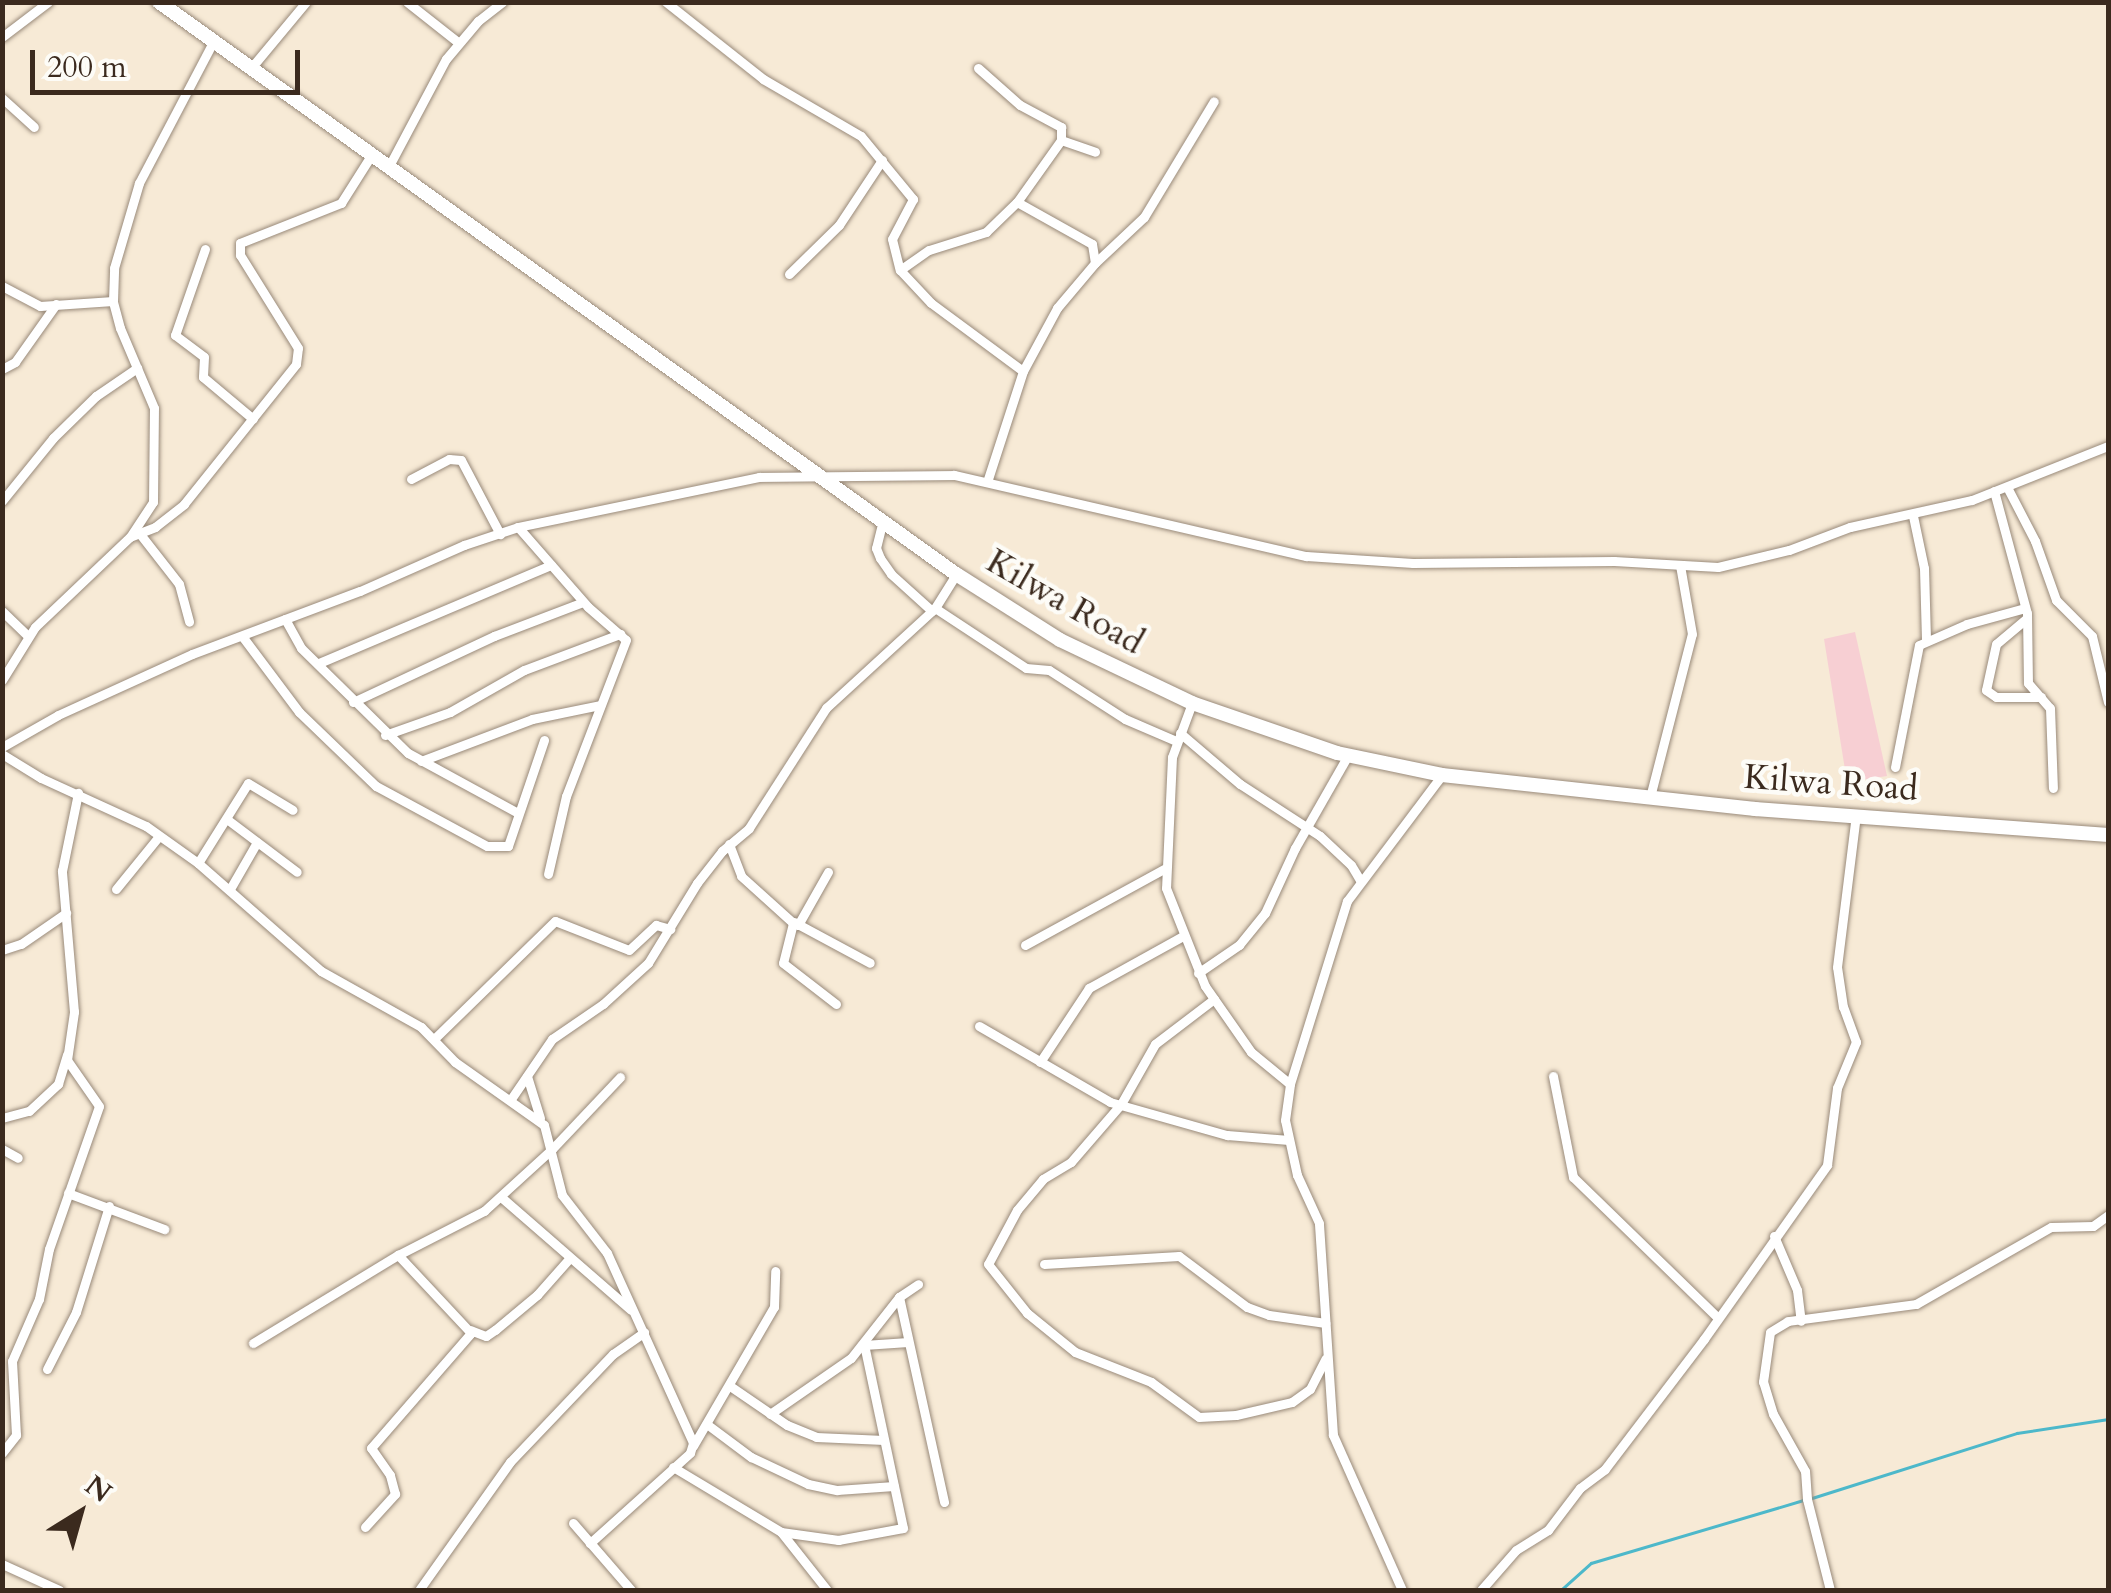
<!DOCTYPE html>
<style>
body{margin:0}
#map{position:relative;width:2111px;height:1593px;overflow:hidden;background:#f7ead6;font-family:Cardo,serif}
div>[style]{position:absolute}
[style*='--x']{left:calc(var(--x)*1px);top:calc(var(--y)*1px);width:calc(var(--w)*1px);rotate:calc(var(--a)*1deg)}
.built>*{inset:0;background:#f7cfd3}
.stream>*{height:2.5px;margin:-1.25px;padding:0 1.25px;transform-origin:1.25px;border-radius:1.25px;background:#4db8ca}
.roads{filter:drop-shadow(0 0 2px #998a7a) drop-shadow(0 0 2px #998a7a)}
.minor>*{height:9px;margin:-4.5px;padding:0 4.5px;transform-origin:4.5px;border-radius:4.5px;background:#fff}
.highway>*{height:14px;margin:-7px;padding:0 7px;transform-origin:7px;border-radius:7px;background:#fff}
span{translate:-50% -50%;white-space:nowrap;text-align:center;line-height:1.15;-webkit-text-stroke:9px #fdfcf7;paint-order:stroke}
.street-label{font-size:35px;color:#3b2a1e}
.frame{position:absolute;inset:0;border:5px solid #3b2a1e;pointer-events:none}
.north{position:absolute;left:30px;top:1463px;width:100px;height:100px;-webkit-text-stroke:8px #fdfcf7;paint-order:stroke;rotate:37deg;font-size:28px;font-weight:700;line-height:40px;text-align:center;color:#3b2a1e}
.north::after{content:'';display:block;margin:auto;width:35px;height:45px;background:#3b2a1e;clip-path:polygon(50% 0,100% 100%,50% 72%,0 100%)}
.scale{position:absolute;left:30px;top:50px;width:270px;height:45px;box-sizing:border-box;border:5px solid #3b2a1e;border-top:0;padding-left:12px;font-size:30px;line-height:35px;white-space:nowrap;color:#3b2a1e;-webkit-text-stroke:8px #fdfcf7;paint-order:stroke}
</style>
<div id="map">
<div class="built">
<i style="clip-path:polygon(1855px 632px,1887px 776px,1847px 782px,1824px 639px)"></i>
</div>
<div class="stream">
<i style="--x:1812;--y:1498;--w:215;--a:-17.6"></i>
<i style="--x:2017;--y:1433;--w:92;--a:-8.7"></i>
<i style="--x:1561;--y:1590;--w:40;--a:-42"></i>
<i style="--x:1591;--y:1563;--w:222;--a:-16.5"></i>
</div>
<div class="roads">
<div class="minor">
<i style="--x:407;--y:2;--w:66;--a:38.3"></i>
<i style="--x:666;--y:2;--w:124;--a:38.4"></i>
<i style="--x:763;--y:79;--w:113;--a:30.2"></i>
<i style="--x:861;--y:136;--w:82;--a:50.5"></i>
<i style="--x:913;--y:199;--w:45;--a:117.7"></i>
<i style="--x:892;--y:239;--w:32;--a:76"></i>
<i style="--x:900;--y:270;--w:45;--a:46.8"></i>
<i style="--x:931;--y:303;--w:114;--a:36.5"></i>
<i style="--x:2;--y:37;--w:58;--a:-37.3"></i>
<i style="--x:251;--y:68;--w:86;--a:-50.2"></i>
<i style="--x:978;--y:68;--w:56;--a:41.4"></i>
<i style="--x:1020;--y:105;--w:47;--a:28.2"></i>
<i style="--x:1061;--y:127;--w:13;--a:90"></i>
<i style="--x:2;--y:98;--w:43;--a:42.2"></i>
<i style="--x:389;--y:166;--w:121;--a:-62"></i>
<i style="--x:446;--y:59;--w:50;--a:-49.9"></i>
<i style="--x:478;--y:21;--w:31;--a:-38"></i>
<i style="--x:1017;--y:202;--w:86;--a:29.2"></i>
<i style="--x:1092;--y:244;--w:19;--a:81"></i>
<i style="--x:205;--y:249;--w:91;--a:109.2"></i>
<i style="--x:175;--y:335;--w:36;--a:37"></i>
<i style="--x:204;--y:357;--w:20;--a:93"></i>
<i style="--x:203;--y:377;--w:65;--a:40"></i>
<i style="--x:900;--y:270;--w:35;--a:-35"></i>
<i style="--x:929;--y:250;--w:60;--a:-17.5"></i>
<i style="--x:986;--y:232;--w:43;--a:-44.1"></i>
<i style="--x:1017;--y:202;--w:76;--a:-54.6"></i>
<i style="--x:1061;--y:140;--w:36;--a:19"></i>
<i style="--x:789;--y:274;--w:70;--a:-44.4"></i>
<i style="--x:839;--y:225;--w:78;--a:-56.5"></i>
<i style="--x:2;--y:286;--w:43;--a:27.8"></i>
<i style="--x:40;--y:306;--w:73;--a:-3.9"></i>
<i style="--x:2;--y:369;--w:15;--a:-28"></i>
<i style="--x:15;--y:362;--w:71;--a:-54.7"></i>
<i style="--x:411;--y:479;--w:43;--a:-27.8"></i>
<i style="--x:449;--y:459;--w:12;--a:5"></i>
<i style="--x:461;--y:460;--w:84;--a:62.2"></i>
<i style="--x:987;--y:482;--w:117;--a:-72"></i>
<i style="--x:1023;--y:371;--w:72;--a:-61.6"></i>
<i style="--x:1057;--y:308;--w:59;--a:-49.8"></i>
<i style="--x:1095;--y:263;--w:67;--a:-43.2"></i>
<i style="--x:1144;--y:217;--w:135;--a:-58.9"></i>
<i style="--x:2007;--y:487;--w:61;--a:62.6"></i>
<i style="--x:2035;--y:541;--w:63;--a:70.4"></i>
<i style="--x:2056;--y:600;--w:51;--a:45"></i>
<i style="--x:2092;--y:636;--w:68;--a:76.4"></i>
<i style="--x:1994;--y:491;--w:126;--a:74.9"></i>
<i style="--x:2027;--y:613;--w:70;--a:89.2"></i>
<i style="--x:2028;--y:683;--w:33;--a:49"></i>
<i style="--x:2050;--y:708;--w:80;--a:87.9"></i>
<i style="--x:2;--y:501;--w:81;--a:-51"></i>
<i style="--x:53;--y:438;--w:60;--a:-44.3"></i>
<i style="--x:96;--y:396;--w:50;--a:-34.3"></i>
<i style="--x:1913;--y:516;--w:53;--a:78.1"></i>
<i style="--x:1924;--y:568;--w:71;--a:88.4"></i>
<i style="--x:882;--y:524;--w:25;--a:104"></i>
<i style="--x:876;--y:548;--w:11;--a:68"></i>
<i style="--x:880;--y:558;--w:19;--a:55"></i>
<i style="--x:891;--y:574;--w:55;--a:42.1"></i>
<i style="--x:518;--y:527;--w:106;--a:48.8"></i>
<i style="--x:588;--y:607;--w:50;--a:41"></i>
<i style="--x:626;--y:640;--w:167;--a:111"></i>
<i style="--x:566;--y:796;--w:80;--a:103"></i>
<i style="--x:140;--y:534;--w:63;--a:52"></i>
<i style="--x:179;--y:584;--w:39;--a:75"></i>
<i style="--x:132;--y:536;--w:25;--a:-21"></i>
<i style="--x:155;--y:527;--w:37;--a:-38"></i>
<i style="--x:184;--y:504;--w:179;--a:-51.3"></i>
<i style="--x:296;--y:364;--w:16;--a:-83"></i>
<i style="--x:298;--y:348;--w:110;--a:-121.9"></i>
<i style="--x:240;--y:255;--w:12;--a:-90"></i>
<i style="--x:240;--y:243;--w:109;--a:-21.6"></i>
<i style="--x:341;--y:203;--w:58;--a:-57.7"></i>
<i style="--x:935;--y:608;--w:109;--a:33.4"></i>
<i style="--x:1026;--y:668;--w:23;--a:5"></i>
<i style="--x:1049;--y:670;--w:90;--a:32.8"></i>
<i style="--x:1125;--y:719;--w:56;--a:23.3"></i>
<i style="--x:2;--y:611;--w:36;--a:44"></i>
<i style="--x:2027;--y:618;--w:40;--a:140"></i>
<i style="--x:1996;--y:644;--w:47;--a:102.3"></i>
<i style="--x:1986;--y:690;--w:12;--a:35"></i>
<i style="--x:1996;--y:697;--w:45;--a:0"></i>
<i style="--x:285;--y:619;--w:33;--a:61"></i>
<i style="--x:301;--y:648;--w:150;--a:44.5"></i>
<i style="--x:408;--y:753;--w:125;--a:28.6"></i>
<i style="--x:242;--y:636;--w:95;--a:53.1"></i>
<i style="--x:299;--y:712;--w:107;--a:43.9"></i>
<i style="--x:376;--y:786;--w:126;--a:28.4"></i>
<i style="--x:487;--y:846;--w:21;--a:0"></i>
<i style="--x:508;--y:846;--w:112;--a:-71.2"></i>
<i style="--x:319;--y:663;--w:252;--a:-22.9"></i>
<i style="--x:2;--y:680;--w:62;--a:-58.1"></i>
<i style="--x:35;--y:627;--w:131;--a:-43.5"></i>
<i style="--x:130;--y:537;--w:42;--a:-56.7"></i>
<i style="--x:153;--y:502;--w:94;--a:-89.4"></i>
<i style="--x:154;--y:408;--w:87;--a:-113"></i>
<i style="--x:120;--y:328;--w:28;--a:-105"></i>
<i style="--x:113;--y:301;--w:33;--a:-88"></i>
<i style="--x:114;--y:268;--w:89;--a:-73.6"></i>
<i style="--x:139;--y:183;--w:161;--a:-62.3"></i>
<i style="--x:353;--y:702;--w:156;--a:-25.1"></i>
<i style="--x:494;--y:636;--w:95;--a:-20.9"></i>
<i style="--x:1192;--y:703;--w:58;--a:110.3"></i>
<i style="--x:1172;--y:757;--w:131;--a:92.6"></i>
<i style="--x:1166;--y:888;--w:105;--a:68.3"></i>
<i style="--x:1205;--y:986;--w:80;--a:55.1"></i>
<i style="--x:1251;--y:1052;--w:50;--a:39.4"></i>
<i style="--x:1180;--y:733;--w:79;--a:40.4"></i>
<i style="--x:1240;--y:784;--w:95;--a:33"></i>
<i style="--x:1320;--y:836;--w:42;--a:43.1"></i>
<i style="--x:1351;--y:865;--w:17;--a:59"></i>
<i style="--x:385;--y:735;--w:69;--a:-19.5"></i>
<i style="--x:450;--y:712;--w:85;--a:-29.6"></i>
<i style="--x:524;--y:670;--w:103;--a:-20.6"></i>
<i style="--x:2;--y:747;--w:64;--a:-29.7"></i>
<i style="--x:58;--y:715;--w:147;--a:-24.5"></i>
<i style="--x:192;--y:654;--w:179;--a:-20.6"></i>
<i style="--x:360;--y:591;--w:114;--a:-23.9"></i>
<i style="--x:464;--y:545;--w:57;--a:-18.4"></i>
<i style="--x:518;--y:527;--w:246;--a:-11.7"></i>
<i style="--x:759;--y:477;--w:195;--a:-0.6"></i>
<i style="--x:954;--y:475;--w:361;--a:13"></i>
<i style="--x:1306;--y:556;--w:107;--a:3.7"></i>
<i style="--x:1413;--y:563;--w:201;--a:-0.6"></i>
<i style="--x:1614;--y:561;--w:104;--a:3.3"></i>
<i style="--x:1718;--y:567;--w:73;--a:-13.5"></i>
<i style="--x:1789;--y:550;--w:65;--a:-20.7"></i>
<i style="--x:1850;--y:527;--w:125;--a:-12.5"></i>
<i style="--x:1972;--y:500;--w:146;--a:-21.7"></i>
<i style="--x:2;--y:754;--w:46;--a:31.6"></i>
<i style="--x:41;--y:778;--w:115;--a:24.6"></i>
<i style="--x:146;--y:826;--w:64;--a:35.4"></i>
<i style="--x:198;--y:863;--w:164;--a:41.3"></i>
<i style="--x:321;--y:971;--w:115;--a:29.2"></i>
<i style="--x:421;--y:1027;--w:49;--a:45.8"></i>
<i style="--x:455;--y:1062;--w:109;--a:35.3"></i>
<i style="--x:544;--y:1125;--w:72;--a:75.6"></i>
<i style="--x:562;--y:1195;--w:73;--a:52.2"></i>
<i style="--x:607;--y:1253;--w:209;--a:65.6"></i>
<i style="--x:693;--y:1443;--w:10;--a:107"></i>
<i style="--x:690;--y:1453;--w:135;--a:138"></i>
<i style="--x:421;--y:761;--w:119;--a:-20.7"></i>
<i style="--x:532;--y:719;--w:69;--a:-11.6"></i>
<i style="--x:1895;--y:767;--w:124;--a:-78.9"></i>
<i style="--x:1919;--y:645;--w:52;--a:-23.6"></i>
<i style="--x:1967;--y:624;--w:60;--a:-15.4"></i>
<i style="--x:1650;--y:797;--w:168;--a:-75.6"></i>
<i style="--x:1692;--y:634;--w:70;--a:-99.9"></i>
<i style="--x:228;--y:820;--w:86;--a:37"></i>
<i style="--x:729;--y:844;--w:34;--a:69"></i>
<i style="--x:741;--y:876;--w:70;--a:42.1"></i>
<i style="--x:793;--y:923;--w:41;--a:104"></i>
<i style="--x:783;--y:963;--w:67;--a:37.7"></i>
<i style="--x:198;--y:863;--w:94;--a:-58"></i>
<i style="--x:248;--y:783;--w:52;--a:31"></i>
<i style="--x:116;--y:889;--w:68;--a:-50.9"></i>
<i style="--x:230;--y:889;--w:54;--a:-60.1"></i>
<i style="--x:794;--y:922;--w:86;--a:28.3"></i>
<i style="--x:798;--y:925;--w:61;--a:-60.5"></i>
<i style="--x:1025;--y:945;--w:158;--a:-28.7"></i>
<i style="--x:2;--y:950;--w:20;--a:-18"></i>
<i style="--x:21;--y:944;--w:55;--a:-34.6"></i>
<i style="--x:1198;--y:973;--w:50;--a:-34.3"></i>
<i style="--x:1239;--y:945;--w:41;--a:-50.9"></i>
<i style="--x:1265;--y:913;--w:72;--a:-65.2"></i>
<i style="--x:1295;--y:848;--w:107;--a:-60.3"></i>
<i style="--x:1214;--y:999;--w:74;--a:142.7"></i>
<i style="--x:1155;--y:1044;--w:69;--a:119.5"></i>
<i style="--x:1121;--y:1104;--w:77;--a:130.8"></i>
<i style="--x:1071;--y:1162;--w:33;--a:149"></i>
<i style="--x:1043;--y:1179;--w:40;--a:130"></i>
<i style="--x:1017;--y:1210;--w:61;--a:118.2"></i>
<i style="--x:988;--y:1264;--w:63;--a:51.5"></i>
<i style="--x:1027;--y:1313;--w:62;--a:39.1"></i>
<i style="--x:1075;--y:1352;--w:82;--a:21.5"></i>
<i style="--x:1151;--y:1382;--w:59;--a:36.1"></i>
<i style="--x:1199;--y:1417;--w:37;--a:-3"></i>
<i style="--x:1236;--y:1415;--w:57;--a:-13.1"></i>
<i style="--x:1292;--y:1402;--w:22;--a:-36"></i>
<i style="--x:1310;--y:1389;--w:34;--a:-63"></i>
<i style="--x:979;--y:1026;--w:151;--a:30.1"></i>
<i style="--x:1110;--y:1102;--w:122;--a:15.8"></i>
<i style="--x:1227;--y:1135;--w:62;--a:4.6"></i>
<i style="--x:434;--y:1039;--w:169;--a:-44.3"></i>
<i style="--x:555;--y:921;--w:79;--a:21.4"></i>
<i style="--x:629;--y:950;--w:37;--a:-43"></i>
<i style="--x:656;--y:925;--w:15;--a:16"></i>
<i style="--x:1040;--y:1062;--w:89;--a:-56.5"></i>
<i style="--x:1089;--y:988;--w:107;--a:-29"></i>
<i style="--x:527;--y:1076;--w:44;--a:72.8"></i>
<i style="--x:1553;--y:1076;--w:103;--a:78.8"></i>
<i style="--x:1573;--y:1177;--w:202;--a:44.2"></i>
<i style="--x:511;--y:1099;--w:73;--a:-55.7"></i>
<i style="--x:552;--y:1039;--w:62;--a:-34.5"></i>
<i style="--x:603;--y:1004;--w:61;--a:-42.3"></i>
<i style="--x:648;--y:963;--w:94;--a:-58.5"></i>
<i style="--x:697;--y:883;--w:41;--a:-52"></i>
<i style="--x:722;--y:851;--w:35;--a:-40"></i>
<i style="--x:749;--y:828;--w:143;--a:-57.3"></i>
<i style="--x:826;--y:708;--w:148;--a:-42.5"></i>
<i style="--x:935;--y:608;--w:40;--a:-58"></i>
<i style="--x:2;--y:1118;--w:28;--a:-15"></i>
<i style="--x:29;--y:1111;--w:40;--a:-43"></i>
<i style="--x:58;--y:1084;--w:31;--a:-73"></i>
<i style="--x:2;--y:1149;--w:18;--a:29"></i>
<i style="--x:68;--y:1193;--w:103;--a:20.6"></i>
<i style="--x:501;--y:1197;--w:172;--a:41"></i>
<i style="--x:1774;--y:1236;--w:59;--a:66.9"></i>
<i style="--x:1797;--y:1290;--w:31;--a:83"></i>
<i style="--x:1044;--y:1264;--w:135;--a:-3.4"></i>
<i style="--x:1179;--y:1256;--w:85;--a:36.9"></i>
<i style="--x:1247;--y:1307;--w:23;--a:20"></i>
<i style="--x:1269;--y:1315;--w:57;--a:8.1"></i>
<i style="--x:899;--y:1297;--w:210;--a:77.6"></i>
<i style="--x:470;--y:1330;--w:17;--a:21"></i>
<i style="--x:486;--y:1336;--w:11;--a:-34"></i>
<i style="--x:495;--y:1330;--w:55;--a:-39.8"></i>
<i style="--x:537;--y:1295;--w:48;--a:-48.4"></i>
<i style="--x:253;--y:1343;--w:170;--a:-31.3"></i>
<i style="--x:398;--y:1255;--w:97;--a:-27.1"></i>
<i style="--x:484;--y:1211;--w:92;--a:-42.4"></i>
<i style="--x:552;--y:1149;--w:99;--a:-46.6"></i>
<i style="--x:864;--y:1345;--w:44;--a:-3.9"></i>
<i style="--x:47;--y:1369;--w:64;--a:-63"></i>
<i style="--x:76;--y:1312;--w:111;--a:-72.7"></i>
<i style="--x:730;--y:1386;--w:69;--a:34.4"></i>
<i style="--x:787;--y:1425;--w:31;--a:22"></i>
<i style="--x:816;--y:1437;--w:68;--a:2.5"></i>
<i style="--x:770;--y:1414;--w:98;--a:-34.7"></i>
<i style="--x:851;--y:1358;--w:78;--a:-51.8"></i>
<i style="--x:899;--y:1297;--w:23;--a:-34"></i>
<i style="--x:708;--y:1425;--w:54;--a:36.7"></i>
<i style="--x:751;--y:1457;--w:63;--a:25.3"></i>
<i style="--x:808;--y:1484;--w:30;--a:12"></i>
<i style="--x:837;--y:1490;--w:57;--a:-4"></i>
<i style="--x:693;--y:1446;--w:161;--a:-59.8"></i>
<i style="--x:774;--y:1307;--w:36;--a:-88"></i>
<i style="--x:2;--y:1453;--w:23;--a:-52"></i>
<i style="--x:16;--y:1435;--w:74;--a:-93.1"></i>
<i style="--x:12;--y:1361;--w:68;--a:-66.5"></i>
<i style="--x:39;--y:1299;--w:51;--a:-78.7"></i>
<i style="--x:49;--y:1249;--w:151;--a:-70.7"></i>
<i style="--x:99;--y:1106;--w:56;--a:-124.8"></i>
<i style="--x:67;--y:1060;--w:49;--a:-81.7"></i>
<i style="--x:74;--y:1012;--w:142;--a:-94.9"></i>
<i style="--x:62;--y:871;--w:80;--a:-78.4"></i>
<i style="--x:673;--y:1467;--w:126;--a:31"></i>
<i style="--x:781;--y:1532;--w:74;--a:51.6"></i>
<i style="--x:573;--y:1523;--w:89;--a:49.1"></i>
<i style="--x:365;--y:1527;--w:45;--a:-47.7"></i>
<i style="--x:395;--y:1494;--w:20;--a:-105"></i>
<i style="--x:390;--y:1475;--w:33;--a:-125"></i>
<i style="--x:371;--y:1448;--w:152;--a:-49"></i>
<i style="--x:471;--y:1333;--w:107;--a:-133.1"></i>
<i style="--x:781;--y:1532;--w:58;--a:8"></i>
<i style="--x:838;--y:1540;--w:66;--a:-10.5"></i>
<i style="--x:903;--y:1528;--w:187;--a:-102"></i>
<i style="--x:2;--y:1564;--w:63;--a:24.5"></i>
<i style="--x:419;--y:1590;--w:157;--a:-54.6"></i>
<i style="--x:510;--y:1462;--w:149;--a:-46.4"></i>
<i style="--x:613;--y:1354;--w:38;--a:-35"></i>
<i style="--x:1402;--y:1590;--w:170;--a:-114"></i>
<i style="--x:1333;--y:1435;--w:212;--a:-93.8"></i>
<i style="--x:1319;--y:1223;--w:53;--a:-114.6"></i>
<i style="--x:1297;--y:1175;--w:56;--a:-102.3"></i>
<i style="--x:1285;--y:1120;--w:36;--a:-82"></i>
<i style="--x:1290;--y:1084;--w:192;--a:-72.7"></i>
<i style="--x:1347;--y:901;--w:158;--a:-53"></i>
<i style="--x:1481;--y:1590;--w:53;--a:-48.8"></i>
<i style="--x:1516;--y:1550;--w:38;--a:-32"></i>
<i style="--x:1548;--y:1530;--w:53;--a:-52.7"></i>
<i style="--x:1580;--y:1488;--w:31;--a:-37"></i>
<i style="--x:1605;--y:1469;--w:163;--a:-52.7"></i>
<i style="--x:1704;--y:1339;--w:213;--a:-54.7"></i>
<i style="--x:1827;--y:1165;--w:78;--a:-82.6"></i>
<i style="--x:1837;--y:1088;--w:50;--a:-67.6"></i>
<i style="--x:1856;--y:1042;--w:37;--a:-110"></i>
<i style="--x:1843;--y:1007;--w:40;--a:-98.5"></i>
<i style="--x:1837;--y:967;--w:153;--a:-82.9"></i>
<i style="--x:1830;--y:1590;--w:94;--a:-104.2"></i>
<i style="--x:1807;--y:1499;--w:28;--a:-94"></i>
<i style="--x:1805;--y:1471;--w:65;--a:-119.3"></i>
<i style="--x:1773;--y:1414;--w:34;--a:-107"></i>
<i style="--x:1763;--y:1382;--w:50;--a:-82"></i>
<i style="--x:1770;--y:1332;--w:21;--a:-31"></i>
<i style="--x:1788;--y:1321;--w:129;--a:-7.6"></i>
<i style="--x:1916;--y:1304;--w:155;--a:-29.7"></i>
<i style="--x:2051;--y:1227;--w:42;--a:-1.4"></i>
<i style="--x:2093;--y:1226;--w:19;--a:-36"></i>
</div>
<div class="highway">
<i style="--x:159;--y:2;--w:981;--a:35.67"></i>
<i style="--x:956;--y:574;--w:123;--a:32.4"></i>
<i style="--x:1060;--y:640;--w:146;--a:25.5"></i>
<i style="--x:1192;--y:703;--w:153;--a:19"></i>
<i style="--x:1337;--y:753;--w:107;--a:11.8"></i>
<i style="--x:1442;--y:775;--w:315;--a:6.2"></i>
<i style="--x:1755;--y:809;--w:354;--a:4.2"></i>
</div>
</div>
<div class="street-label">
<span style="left:1065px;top:602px;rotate:30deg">Kilwa Road</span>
<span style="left:1831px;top:783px;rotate:4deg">Kilwa Road</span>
</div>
<div class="frame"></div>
<div class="north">N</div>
<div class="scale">200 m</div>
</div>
